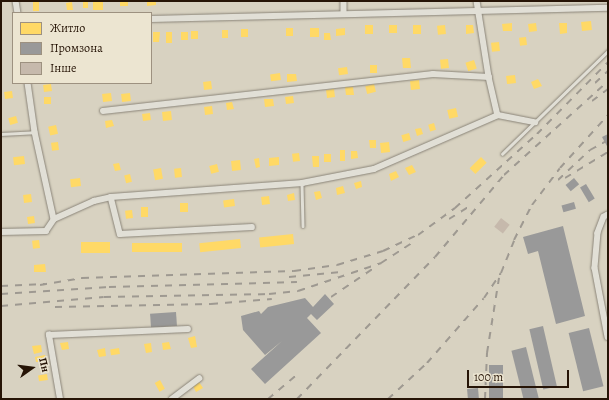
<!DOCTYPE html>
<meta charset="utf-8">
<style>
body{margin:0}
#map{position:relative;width:609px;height:400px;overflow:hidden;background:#d8d2c1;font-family:Alegreya,serif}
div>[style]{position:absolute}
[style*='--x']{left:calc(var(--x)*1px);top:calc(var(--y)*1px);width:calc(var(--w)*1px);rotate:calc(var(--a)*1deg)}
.homes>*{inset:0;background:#ffd966;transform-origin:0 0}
.industry>*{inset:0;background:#999;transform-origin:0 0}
.building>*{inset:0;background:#c6b9ac;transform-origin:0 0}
.roads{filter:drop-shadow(0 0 1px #8a8478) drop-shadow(0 0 1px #8a8478)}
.lane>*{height:2.5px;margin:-1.25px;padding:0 1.25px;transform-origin:1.25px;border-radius:1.25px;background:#e1dfd6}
.street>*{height:5.5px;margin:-2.75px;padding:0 2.75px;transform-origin:2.75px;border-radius:2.75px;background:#e1dfd6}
.rail>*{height:2px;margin-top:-1px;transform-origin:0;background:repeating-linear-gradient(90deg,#9e9991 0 7px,transparent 0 14px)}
span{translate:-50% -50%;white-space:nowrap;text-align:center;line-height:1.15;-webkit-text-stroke:4px #ece5d1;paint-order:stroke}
.frame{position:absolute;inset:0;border:2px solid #261406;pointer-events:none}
.legend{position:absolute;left:12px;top:12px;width:140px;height:72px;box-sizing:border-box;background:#ece5d1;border:1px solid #9d9180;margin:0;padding:5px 7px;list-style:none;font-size:12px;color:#261406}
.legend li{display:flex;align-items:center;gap:8px;height:20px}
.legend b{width:20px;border:1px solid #9d9180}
.north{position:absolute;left:12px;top:348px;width:40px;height:40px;-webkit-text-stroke:3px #ece5d1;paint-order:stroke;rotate:76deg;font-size:11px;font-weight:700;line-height:16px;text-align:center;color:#261406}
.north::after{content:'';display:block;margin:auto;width:14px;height:18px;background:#261406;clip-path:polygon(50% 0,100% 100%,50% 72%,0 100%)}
.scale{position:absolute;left:467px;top:370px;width:102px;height:18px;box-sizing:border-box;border:2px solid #261406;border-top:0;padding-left:5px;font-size:12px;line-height:14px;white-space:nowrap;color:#261406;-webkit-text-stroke:3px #ece5d1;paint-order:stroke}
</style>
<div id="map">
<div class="homes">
<i style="left:33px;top:1px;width:6px;height:10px"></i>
<i style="left:83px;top:1px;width:5px;height:7px"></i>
<i style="left:93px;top:1px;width:10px;height:9px"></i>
<i style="left:120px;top:1px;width:8px;height:5px"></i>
<i style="clip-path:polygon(147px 1px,156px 1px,156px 5px,147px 6px)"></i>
<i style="clip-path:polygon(72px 2px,73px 10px,67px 10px,66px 3px)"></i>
<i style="left:591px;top:21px;width:9px;height:10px;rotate:84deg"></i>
<i style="clip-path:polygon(512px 23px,512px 31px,503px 31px,502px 24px)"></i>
<i style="left:536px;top:23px;width:8px;height:8px;rotate:83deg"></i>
<i style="clip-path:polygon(559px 23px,567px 23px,567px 33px,560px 34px)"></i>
<i style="left:365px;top:25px;width:8px;height:9px"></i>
<i style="left:389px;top:25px;width:8px;height:8px"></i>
<i style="left:413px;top:25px;width:8px;height:9px"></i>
<i style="left:445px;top:25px;width:9px;height:8px;rotate:84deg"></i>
<i style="clip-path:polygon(466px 25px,473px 25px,474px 33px,466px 34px)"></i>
<i style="left:286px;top:28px;width:7px;height:8px"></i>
<i style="left:319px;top:28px;width:9px;height:9px;rotate:90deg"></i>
<i style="clip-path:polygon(345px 28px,345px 35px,336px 36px,336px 29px)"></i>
<i style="left:241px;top:29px;width:7px;height:8px"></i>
<i style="left:222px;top:30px;width:6px;height:8px"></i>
<i style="left:191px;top:31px;width:7px;height:8px"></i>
<i style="clip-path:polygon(153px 32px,160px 32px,159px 42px,153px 42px)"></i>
<i style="left:166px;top:32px;width:6px;height:11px"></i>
<i style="left:188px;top:32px;width:8px;height:7px;rotate:90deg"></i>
<i style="clip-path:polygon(324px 33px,330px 33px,331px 40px,324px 40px)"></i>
<i style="left:526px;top:37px;width:8px;height:7px;rotate:83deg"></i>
<i style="left:499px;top:42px;width:9px;height:8px;rotate:84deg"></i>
<i style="clip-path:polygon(402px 58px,410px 58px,411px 68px,403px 68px)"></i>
<i style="left:448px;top:59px;width:9px;height:8px;rotate:84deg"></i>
<i style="left:474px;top:60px;width:9px;height:9px;rotate:72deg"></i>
<i style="left:370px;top:65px;width:7px;height:8px"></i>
<i style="left:347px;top:67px;width:7px;height:9px;rotate:82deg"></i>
<i style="left:280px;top:73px;width:7px;height:10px;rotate:82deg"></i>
<i style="clip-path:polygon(287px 74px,296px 74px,297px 81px,287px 82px)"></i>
<i style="left:515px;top:75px;width:8px;height:9px;rotate:83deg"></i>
<i style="clip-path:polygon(538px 79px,542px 86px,534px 89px,531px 82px)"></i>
<i style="left:419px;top:80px;width:9px;height:9px;rotate:84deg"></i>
<i style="left:211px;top:81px;width:8px;height:8px;rotate:83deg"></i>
<i style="left:51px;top:84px;width:7px;height:8px;rotate:82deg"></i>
<i style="left:374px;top:84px;width:8px;height:9px;rotate:76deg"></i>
<i style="clip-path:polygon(345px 87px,353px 87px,354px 95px,346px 95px)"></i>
<i style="left:334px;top:89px;width:8px;height:8px;rotate:83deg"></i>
<i style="left:12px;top:91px;width:7px;height:8px;rotate:82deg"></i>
<i style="left:111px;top:93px;width:8px;height:9px;rotate:83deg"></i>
<i style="left:130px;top:93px;width:8px;height:9px;rotate:83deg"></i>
<i style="left:293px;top:96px;width:7px;height:8px;rotate:82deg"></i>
<i style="left:44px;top:97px;width:7px;height:7px"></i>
<i style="clip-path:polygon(264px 99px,273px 99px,274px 106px,265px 107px)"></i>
<i style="clip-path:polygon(232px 102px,234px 109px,227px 110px,226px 103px)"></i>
<i style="left:212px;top:106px;width:8px;height:8px;rotate:83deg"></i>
<i style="left:456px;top:108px;width:9px;height:9px;rotate:77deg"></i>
<i style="left:171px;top:111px;width:9px;height:9px;rotate:84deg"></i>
<i style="left:150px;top:113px;width:7px;height:8px;rotate:82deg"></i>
<i style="left:16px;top:116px;width:7px;height:8px;rotate:74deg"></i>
<i style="clip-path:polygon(112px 120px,114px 126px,106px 128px,105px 121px)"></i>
<i style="left:434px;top:123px;width:7px;height:6px;rotate:74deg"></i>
<i style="left:56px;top:125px;width:9px;height:8px;rotate:77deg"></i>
<i style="clip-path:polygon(421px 128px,423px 134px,417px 136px,415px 129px)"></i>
<i style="left:409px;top:133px;width:7px;height:8px;rotate:74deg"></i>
<i style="clip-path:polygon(369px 140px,376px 140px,376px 148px,370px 148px)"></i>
<i style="left:58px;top:142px;width:8px;height:7px;rotate:83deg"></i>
<i style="left:389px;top:142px;width:10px;height:9px;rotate:84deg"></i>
<i style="left:340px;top:150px;width:5px;height:11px"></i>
<i style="clip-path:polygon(351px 151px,357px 151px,358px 158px,351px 159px)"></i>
<i style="left:299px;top:153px;width:8px;height:7px;rotate:83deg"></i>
<i style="left:324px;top:154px;width:7px;height:8px"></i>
<i style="left:24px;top:156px;width:8px;height:11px;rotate:83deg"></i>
<i style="clip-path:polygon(312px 156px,319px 156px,319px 167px,313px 167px)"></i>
<i style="clip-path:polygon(279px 157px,279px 165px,269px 166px,269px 158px)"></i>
<i style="left:481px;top:157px;width:8px;height:16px;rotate:45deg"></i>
<i style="clip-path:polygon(259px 158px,260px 167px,256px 168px,254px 159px)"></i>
<i style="left:240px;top:160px;width:10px;height:9px;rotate:84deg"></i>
<i style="clip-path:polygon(119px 163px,121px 170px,115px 171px,113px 164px)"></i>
<i style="left:217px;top:164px;width:8px;height:8px;rotate:76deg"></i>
<i style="clip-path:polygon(412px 165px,416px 172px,409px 175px,405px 168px)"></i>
<i style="left:161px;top:168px;width:11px;height:8px;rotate:80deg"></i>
<i style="left:181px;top:168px;width:9px;height:7px;rotate:84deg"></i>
<i style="clip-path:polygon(396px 171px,399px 177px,391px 181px,389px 174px)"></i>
<i style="left:130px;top:174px;width:8px;height:6px;rotate:76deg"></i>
<i style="left:80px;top:178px;width:8px;height:10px;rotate:83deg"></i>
<i style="clip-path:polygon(361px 181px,362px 187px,356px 189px,354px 183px)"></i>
<i style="clip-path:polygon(343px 186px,345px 193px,337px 195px,336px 188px)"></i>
<i style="clip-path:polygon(320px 191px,322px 198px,316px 200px,314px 192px)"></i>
<i style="clip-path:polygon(294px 193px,295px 200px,288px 201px,287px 195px)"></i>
<i style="left:31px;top:194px;width:8px;height:8px;rotate:83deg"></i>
<i style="left:269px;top:196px;width:8px;height:8px;rotate:83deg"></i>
<i style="left:234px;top:199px;width:7px;height:11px;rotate:82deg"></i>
<i style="left:180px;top:203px;width:8px;height:9px"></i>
<i style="left:141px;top:207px;width:7px;height:10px"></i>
<i style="left:132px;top:210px;width:8px;height:7px;rotate:83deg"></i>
<i style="left:34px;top:216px;width:7px;height:7px;rotate:82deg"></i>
<i style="left:293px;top:234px;width:10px;height:34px;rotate:84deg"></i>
<i style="left:240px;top:239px;width:9px;height:41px;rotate:84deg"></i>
<i style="left:39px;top:240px;width:8px;height:7px;rotate:83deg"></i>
<i style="left:110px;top:242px;width:11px;height:29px;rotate:90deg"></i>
<i style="left:132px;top:243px;width:50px;height:9px"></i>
<i style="clip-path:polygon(45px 264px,46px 272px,34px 272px,34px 265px)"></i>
<i style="clip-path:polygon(195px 336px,197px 347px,191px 348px,188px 338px)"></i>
<i style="clip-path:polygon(68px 342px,69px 349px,62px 350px,60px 343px)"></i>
<i style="clip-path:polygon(169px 342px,171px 349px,163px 350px,162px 343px)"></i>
<i style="clip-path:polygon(151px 343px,152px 352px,146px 353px,144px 344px)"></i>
<i style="clip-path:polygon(41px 345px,42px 352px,34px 354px,32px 346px)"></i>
<i style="clip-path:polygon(105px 348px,106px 356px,99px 357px,97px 350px)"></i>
<i style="left:119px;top:348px;width:6px;height:9px;rotate:81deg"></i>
<i style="clip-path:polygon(45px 355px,46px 361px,36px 362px,35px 357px)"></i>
<i style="left:47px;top:374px;width:6px;height:9px;rotate:81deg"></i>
<i style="left:160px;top:380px;width:10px;height:6px;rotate:61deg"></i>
<i style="clip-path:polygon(199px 382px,203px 388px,196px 392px,193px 386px)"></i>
</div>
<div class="industry">
<i style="clip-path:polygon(608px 134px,608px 148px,602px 137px)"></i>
<i style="left:574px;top:178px;width:8px;height:11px;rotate:50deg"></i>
<i style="left:586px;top:184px;width:17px;height:7px;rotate:59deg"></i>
<i style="left:574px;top:202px;width:7px;height:13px;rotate:74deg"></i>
<i style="clip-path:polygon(563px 226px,585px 316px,556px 324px,538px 251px,528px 254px,523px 237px)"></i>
<i style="clip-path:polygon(325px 294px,334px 304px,317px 320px,311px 314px,307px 318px,321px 333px,265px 384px,251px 369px,282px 341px,265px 355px,243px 330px,241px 316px,259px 311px,261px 314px,268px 307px,305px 298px,313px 307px)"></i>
<i style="left:176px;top:312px;width:14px;height:26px;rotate:86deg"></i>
<i style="left:543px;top:326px;width:62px;height:14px;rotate:77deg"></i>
<i style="left:589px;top:328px;width:60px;height:21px;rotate:76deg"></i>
<i style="left:526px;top:347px;width:54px;height:15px;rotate:76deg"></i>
<i style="left:489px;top:365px;width:14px;height:34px"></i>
<i style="left:478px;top:388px;width:11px;height:11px;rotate:85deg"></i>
</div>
<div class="building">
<i style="left:501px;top:218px;width:11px;height:11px;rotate:38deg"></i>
</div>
<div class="roads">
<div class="lane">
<i style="--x:1;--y:134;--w:33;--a:-3"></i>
<i style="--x:502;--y:154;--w:148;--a:-44.2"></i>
<i style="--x:302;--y:184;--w:42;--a:88.6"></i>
</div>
<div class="street">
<i style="--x:16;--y:1;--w:12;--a:81"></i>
<i style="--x:344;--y:1;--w:13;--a:90"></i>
<i style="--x:477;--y:1;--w:77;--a:81"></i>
<i style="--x:489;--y:77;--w:39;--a:77"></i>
<i style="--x:151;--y:19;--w:457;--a:-1.4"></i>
<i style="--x:28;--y:83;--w:49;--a:81.9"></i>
<i style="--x:35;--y:132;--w:89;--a:77.7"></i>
<i style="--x:103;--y:111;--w:332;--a:-6.4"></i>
<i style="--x:433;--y:74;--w:56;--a:3.1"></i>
<i style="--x:111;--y:197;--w:38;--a:76"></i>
<i style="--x:120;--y:234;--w:132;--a:-3"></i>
<i style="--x:608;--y:215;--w:4;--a:153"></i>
<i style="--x:604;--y:217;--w:17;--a:111"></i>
<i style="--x:598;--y:233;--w:35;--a:95"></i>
<i style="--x:595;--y:268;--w:70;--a:79.3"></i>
<i style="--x:1;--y:232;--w:45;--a:-1.3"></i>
<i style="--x:46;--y:231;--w:14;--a:-56"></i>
<i style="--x:54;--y:219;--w:44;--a:-24.2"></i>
<i style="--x:94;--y:201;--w:17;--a:-13"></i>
<i style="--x:111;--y:197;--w:192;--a:-4.2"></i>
<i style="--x:302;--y:183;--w:73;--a:-11"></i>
<i style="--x:374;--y:169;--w:135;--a:-23.5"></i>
<i style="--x:498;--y:115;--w:38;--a:11"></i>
<i style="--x:60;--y:399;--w:65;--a:-99.8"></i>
<i style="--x:49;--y:335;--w:139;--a:-2.5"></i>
<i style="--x:172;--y:399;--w:34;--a:-37"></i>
</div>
</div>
<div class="rail">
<i style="--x:595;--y:83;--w:18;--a:-43"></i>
<i style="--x:592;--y:101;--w:20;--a:-37"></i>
<i style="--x:565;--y:178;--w:50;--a:-31.2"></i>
<i style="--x:558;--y:180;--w:44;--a:-43.2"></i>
<i style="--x:590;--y:150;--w:18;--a:-29"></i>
<i style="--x:449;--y:219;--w:22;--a:-32"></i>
<i style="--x:289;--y:277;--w:52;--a:-5.5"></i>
<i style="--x:40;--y:285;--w:43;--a:-9.5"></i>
<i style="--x:82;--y:278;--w:212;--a:-1.9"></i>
<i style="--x:294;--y:271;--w:43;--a:-7.9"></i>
<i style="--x:337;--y:265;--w:48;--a:-16.9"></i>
<i style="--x:383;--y:251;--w:38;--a:-25"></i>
<i style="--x:418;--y:235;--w:46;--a:-36.1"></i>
<i style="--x:455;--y:208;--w:110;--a:-42.1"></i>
<i style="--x:537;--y:134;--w:101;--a:-45.4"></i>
<i style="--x:1;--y:286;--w:44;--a:-2.6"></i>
<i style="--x:1;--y:294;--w:108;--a:-3.7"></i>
<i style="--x:109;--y:287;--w:188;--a:-1.5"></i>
<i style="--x:331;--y:297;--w:52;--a:-34"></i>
<i style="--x:1;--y:306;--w:103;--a:-5"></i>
<i style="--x:104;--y:297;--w:165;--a:-1"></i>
<i style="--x:269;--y:294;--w:29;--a:-6"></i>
<i style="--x:298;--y:291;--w:88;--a:-18.6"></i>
<i style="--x:381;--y:263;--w:40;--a:-32.9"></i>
<i style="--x:55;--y:307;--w:156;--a:-1.1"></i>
<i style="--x:211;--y:304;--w:61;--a:-4.7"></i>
<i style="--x:268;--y:399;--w:38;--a:-40"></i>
<i style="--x:297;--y:399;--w:198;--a:-45.8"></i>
<i style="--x:435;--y:257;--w:107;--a:-49.9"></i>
<i style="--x:504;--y:175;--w:140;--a:-42.1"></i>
<i style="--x:388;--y:399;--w:53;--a:-42.7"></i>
<i style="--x:427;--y:363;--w:86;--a:-48.8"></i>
<i style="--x:484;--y:298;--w:30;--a:-56"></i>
<i style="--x:501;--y:273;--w:35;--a:-68"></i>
<i style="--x:514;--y:240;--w:39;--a:-63"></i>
<i style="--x:532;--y:205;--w:46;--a:-52.9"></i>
<i style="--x:560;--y:168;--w:72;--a:-47.8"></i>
<i style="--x:485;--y:399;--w:46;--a:-87.5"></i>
<i style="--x:487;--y:353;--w:76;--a:-80.9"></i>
</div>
<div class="frame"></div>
<ul class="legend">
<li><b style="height:11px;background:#ffd966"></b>Житло</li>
<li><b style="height:11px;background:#999"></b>Промзона</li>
<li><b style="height:11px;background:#c6b9ac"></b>Інше</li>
</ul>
<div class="north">Пн</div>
<div class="scale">100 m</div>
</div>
